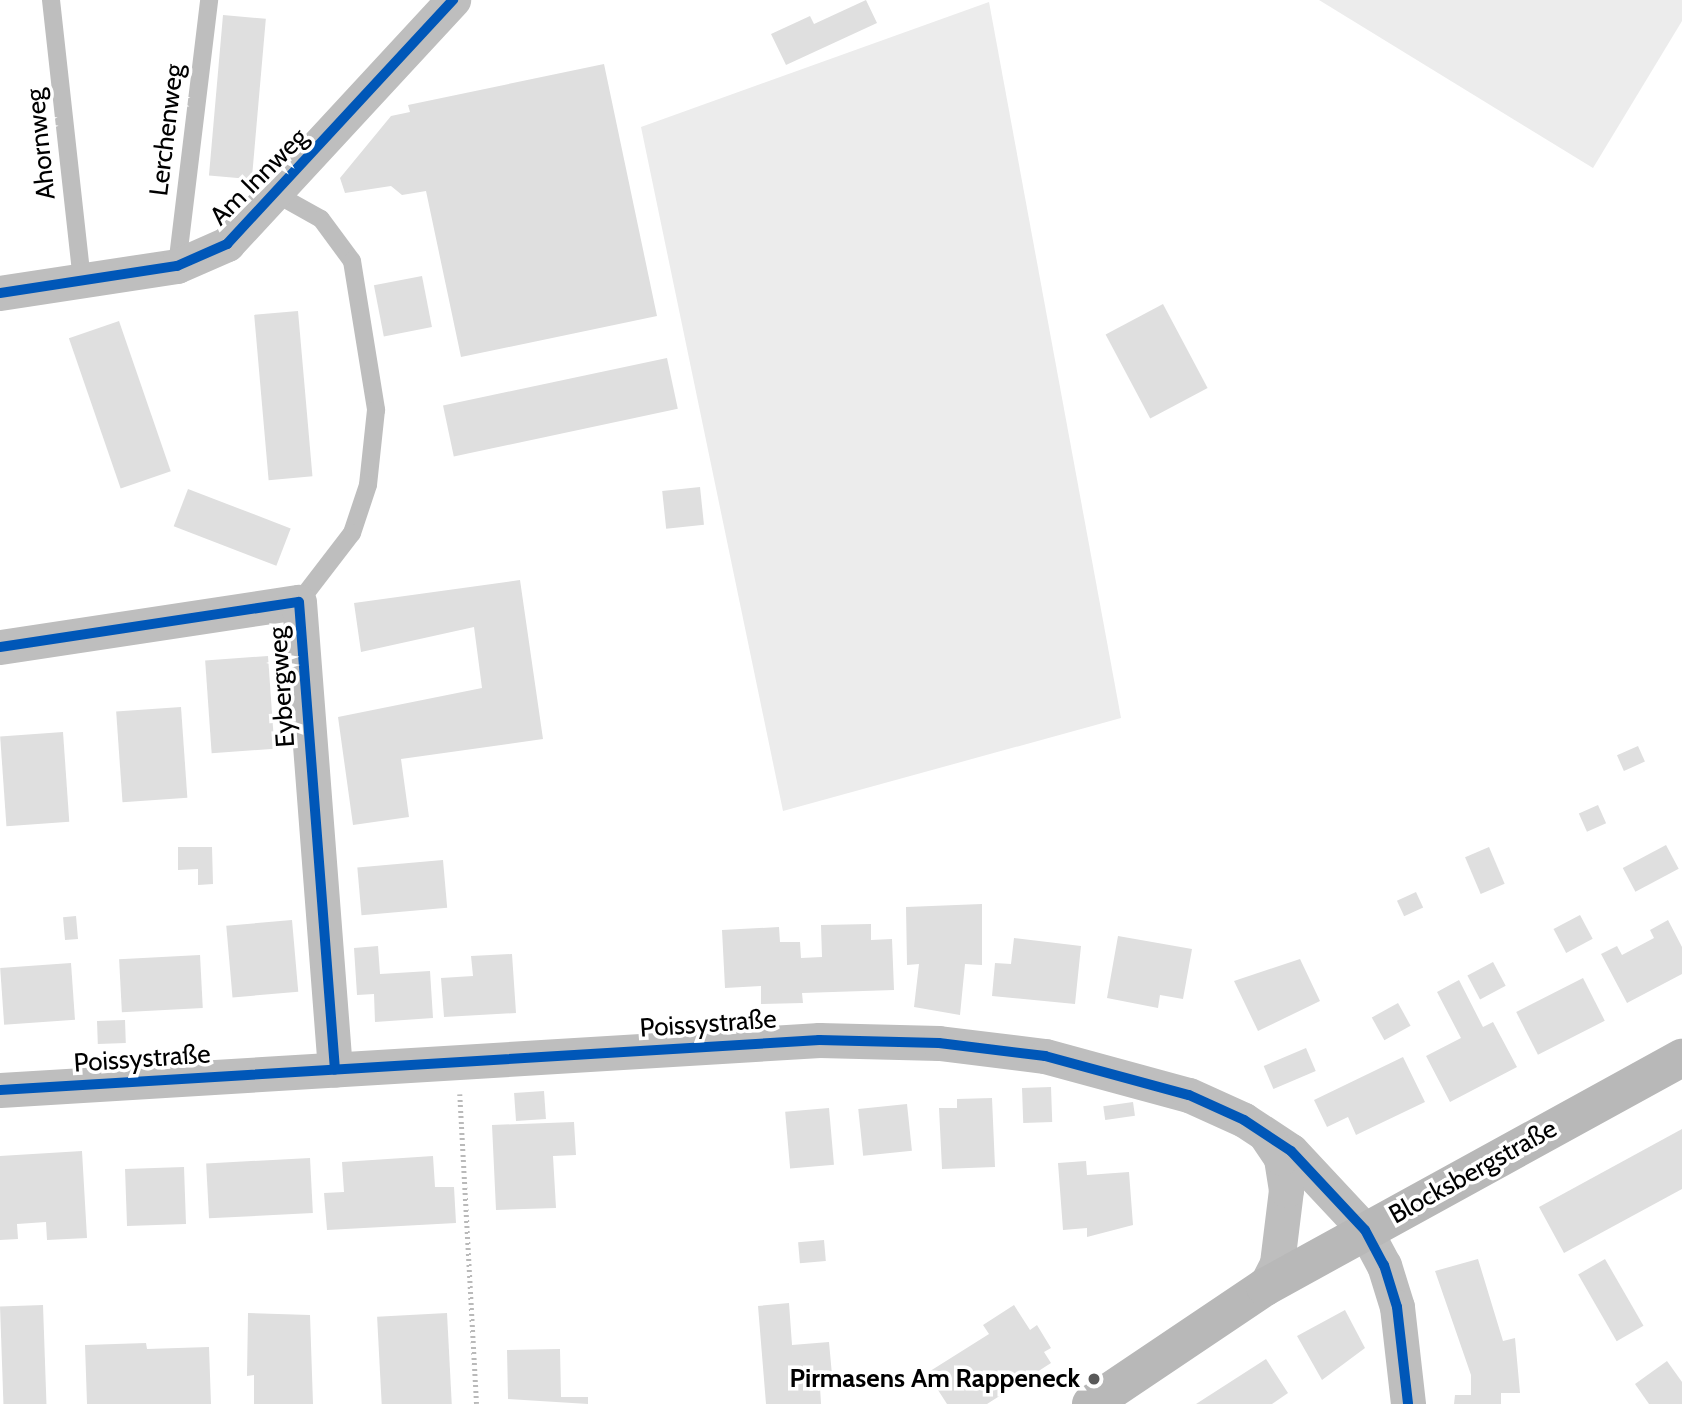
<!DOCTYPE html>
<meta charset="utf-8">
<style>
body{margin:0}
#map{position:relative;width:1682px;height:1404px;overflow:hidden;background:#fff;font-family:Cabin,sans-serif}
div>[style]{position:absolute}
[style*='--x']{left:calc(var(--x)*1px);top:calc(var(--y)*1px);width:calc(var(--w)*1px);rotate:calc(var(--a)*1deg)}
.green>*{inset:0;background:#ececec}
.building>*{inset:0;background:#dfdfdf;transform-origin:0 0}
.path>*{height:4.5px;margin-top:-2.25px;transform-origin:0;background:repeating-linear-gradient(90deg,#b9b9b9 0 2px,transparent 0 5.5px)}
.lane>*{height:18px;margin:-9px;padding:0 9px;transform-origin:9px;border-radius:9px;background:#bebebe}
.street>*{height:35px;margin:-17.5px;padding:0 17.5px;transform-origin:17.5px;border-radius:17.5px;background:#bebebe}
.secondary>*{height:38px;margin:-19px;padding:0 19px;transform-origin:19px;border-radius:19px;background:#b8b8b8}
.cycleway>*{height:10px;margin:-5px;padding:0 5px;transform-origin:5px;border-radius:5px;background:#0057b8}
.dots>*{width:19px;height:19px;translate:-50% -50%;box-sizing:border-box;border:4px solid #fff;border-radius:50%}
span{translate:-50% -50%;white-space:nowrap;text-align:center;line-height:1.15;-webkit-text-stroke:7px #fff;paint-order:stroke}
.street-label{font-size:26px;color:#000}
.poi-label{font-size:26px;color:#000;font-weight:700}
.right{translate:-100% -50%;text-align:right}
</style>
<div id="map">
<div class="green">
<i style="clip-path:polygon(1319px 0,1682px 0,1682px 21px,1593px 168px)"></i>
<i style="clip-path:polygon(989px 2px,1121px 718px,783px 811px,641px 127px)"></i>
</div>
<div class="building">
<i style="clip-path:polygon(866px 0,877px 23px,786px 65px,771px 34px,810px 16px,814px 24px)"></i>
<i style="left:223px;top:15px;width:43px;height:161px;rotate:5deg"></i>
<i style="clip-path:polygon(604px 64px,657px 316px,461px 357px,426px 191px,402px 195px,391px 186px,345px 193px,340px 178px,391px 116px,410px 112px,408px 105px)"></i>
<i style="left:422px;top:276px;width:52px;height:49px;rotate:79deg"></i>
<i style="left:1163px;top:304px;width:95px;height:65px;rotate:62deg"></i>
<i style="left:298px;top:311px;width:166px;height:44px;rotate:85deg"></i>
<i style="left:119px;top:321px;width:159px;height:53px;rotate:71deg"></i>
<i style="left:667px;top:358px;width:52px;height:229px;rotate:78deg"></i>
<i style="left:700px;top:487px;width:38px;height:38px;rotate:84deg"></i>
<i style="left:188px;top:489px;width:110px;height:40px;rotate:21deg"></i>
<i style="clip-path:polygon(520px 580px,543px 739px,401px 759px,409px 817px,353px 825px,338px 717px,482px 688px,474px 627px,361px 652px,354px 603px)"></i>
<i style="left:268px;top:656px;width:93px;height:63px;rotate:86deg"></i>
<i style="left:181px;top:707px;width:91px;height:65px;rotate:86deg"></i>
<i style="left:63px;top:732px;width:90px;height:63px;rotate:86deg"></i>
<i style="left:1638px;top:746px;width:17px;height:23px;rotate:66deg"></i>
<i style="left:1598px;top:805px;width:20px;height:21px;rotate:66deg"></i>
<i style="left:1666px;top:845px;width:27px;height:49px;rotate:62deg"></i>
<i style="clip-path:polygon(178px 847px,212px 847px,213px 884px,198px 885px,198px 869px,178px 870px)"></i>
<i style="left:1489px;top:847px;width:40px;height:26px;rotate:67deg"></i>
<i style="left:443px;top:860px;width:48px;height:86px;rotate:85deg"></i>
<i style="left:1416px;top:892px;width:17px;height:21px;rotate:65deg"></i>
<i style="clip-path:polygon(982px 904px,982px 965px,965px 964px,960px 1015px,914px 1007px,919px 964px,907px 965px,906px 907px)"></i>
<i style="left:1580px;top:915px;width:27px;height:30px;rotate:62deg"></i>
<i style="left:76px;top:916px;width:23px;height:13px;rotate:85deg"></i>
<i style="left:292px;top:920px;width:72px;height:66px;rotate:85deg"></i>
<i style="clip-path:polygon(1668px 920px,1682px 947px,1682px 974px,1627px 1003px,1601px 954px,1617px 946px,1622px 955px,1654px 938px,1650px 930px)"></i>
<i style="clip-path:polygon(871px 924px,871px 940px,892px 939px,894px 990px,802px 993px,803px 1003px,761px 1004px,761px 986px,725px 988px,722px 930px,779px 927px,780px 942px,800px 942px,801px 958px,822px 957px,821px 925px)"></i>
<i style="clip-path:polygon(1118px 936px,1192px 949px,1183px 999px,1160px 995px,1158px 1008px,1107px 998px)"></i>
<i style="clip-path:polygon(1014px 938px,1081px 946px,1075px 1004px,992px 996px,995px 963px,1011px 964px)"></i>
<i style="clip-path:polygon(378px 946px,380px 974px,430px 971px,433px 1018px,375px 1022px,374px 994px,357px 995px,354px 948px)"></i>
<i style="clip-path:polygon(512px 954px,516px 1013px,444px 1017px,441px 978px,473px 976px,471px 956px)"></i>
<i style="left:200px;top:955px;width:53px;height:81px;rotate:87deg"></i>
<i style="clip-path:polygon(1300px 959px,1320px 1001px,1258px 1031px,1234px 981px)"></i>
<i style="left:1493px;top:962px;width:27px;height:29px;rotate:62deg"></i>
<i style="left:71px;top:963px;width:57px;height:71px;rotate:86deg"></i>
<i style="left:1583px;top:978px;width:48px;height:75px;rotate:63deg"></i>
<i style="clip-path:polygon(1459px 980px,1483px 1027px,1493px 1022px,1517px 1067px,1450px 1102px,1426px 1056px,1461px 1038px,1437px 992px)"></i>
<i style="left:1398px;top:1003px;width:26px;height:30px;rotate:61deg"></i>
<i style="left:125px;top:1020px;width:23px;height:28px;rotate:88deg"></i>
<i style="left:1306px;top:1048px;width:25px;height:46px;rotate:67deg"></i>
<i style="clip-path:polygon(1403px 1057px,1425px 1102px,1356px 1135px,1348px 1117px,1327px 1127px,1314px 1100px)"></i>
<i style="left:1051px;top:1087px;width:35px;height:29px;rotate:88deg"></i>
<i style="left:544px;top:1091px;width:28px;height:30px;rotate:86deg"></i>
<i style="clip-path:polygon(992px 1098px,995px 1167px,942px 1169px,939px 1108px,957px 1108px,957px 1099px)"></i>
<i style="left:1133px;top:1102px;width:14px;height:30px;rotate:82deg"></i>
<i style="left:907px;top:1104px;width:47px;height:49px;rotate:84deg"></i>
<i style="left:829px;top:1108px;width:57px;height:44px;rotate:85deg"></i>
<i style="clip-path:polygon(574px 1122px,576px 1155px,553px 1156px,556px 1208px,496px 1210px,492px 1125px)"></i>
<i style="clip-path:polygon(1682px 1129px,1682px 1189px,1564px 1253px,1539px 1207px)"></i>
<i style="clip-path:polygon(82px 1151px,87px 1238px,47px 1240px,46px 1222px,17px 1224px,18px 1239px,0 1240px,0 1156px)"></i>
<i style="clip-path:polygon(433px 1156px,435px 1187px,454px 1187px,456px 1223px,327px 1230px,324px 1193px,344px 1192px,342px 1162px)"></i>
<i style="left:310px;top:1158px;width:55px;height:104px;rotate:87deg"></i>
<i style="clip-path:polygon(1086px 1161px,1087px 1175px,1129px 1172px,1133px 1225px,1087px 1237px,1087px 1228px,1063px 1230px,1058px 1163px)"></i>
<i style="left:184px;top:1167px;width:57px;height:59px;rotate:88deg"></i>
<i style="left:824px;top:1240px;width:21px;height:26px;rotate:85deg"></i>
<i style="clip-path:polygon(1478px 1259px,1503px 1341px,1515px 1338px,1520px 1393px,1501px 1393px,1501px 1404px,1454px 1404px,1455px 1395px,1471px 1395px,1471px 1375px,1435px 1271px)"></i>
<i style="left:1605px;top:1259px;width:77px;height:31px;rotate:60deg"></i>
<i style="clip-path:polygon(789px 1303px,792px 1345px,829px 1342px,833px 1386px,820px 1387px,821px 1404px,766px 1404px,758px 1306px)"></i>
<i style="left:43px;top:1305px;width:99px;height:43px;rotate:88deg"></i>
<i style="clip-path:polygon(1014px 1305px,1030px 1330px,1037px 1325px,1051px 1348px,1044px 1352px,1051px 1363px,987px 1404px,947px 1404px,927px 1373px,989px 1334px,983px 1325px)"></i>
<i style="clip-path:polygon(1345px 1310px,1365px 1348px,1322px 1380px,1297px 1336px)"></i>
<i style="clip-path:polygon(248px 1313px,310px 1315px,313px 1404px,254px 1404px,254px 1375px,247px 1376px)"></i>
<i style="left:447px;top:1313px;width:91px;height:70px;rotate:87deg"></i>
<i style="clip-path:polygon(146px 1343px,147px 1349px,209px 1347px,211px 1404px,87px 1404px,85px 1345px)"></i>
<i style="clip-path:polygon(560px 1349px,561px 1397px,588px 1397px,588px 1404px,508px 1399px,507px 1350px)"></i>
<i style="clip-path:polygon(1266px 1359px,1288px 1393px,1272px 1404px,1196px 1404px)"></i>
<i style="clip-path:polygon(1667px 1361px,1682px 1382px,1682px 1404px,1649px 1404px,1635px 1384px)"></i>
</div>
<div class="path">
<i style="--x:460;--y:1094;--w:310;--a:86.9"></i>
</div>
<div class="lane">
<i style="--x:51;--y:0;--w:283;--a:83.7"></i>
<i style="--x:278;--y:195;--w:49;--a:29.2"></i>
<i style="--x:321;--y:219;--w:52;--a:53.6"></i>
<i style="--x:352;--y:261;--w:151;--a:80.8"></i>
<i style="--x:376;--y:410;--w:75;--a:96.1"></i>
<i style="--x:368;--y:485;--w:51;--a:108.4"></i>
<i style="--x:352;--y:533;--w:87;--a:127.5"></i>
<i style="--x:177;--y:266;--w:268;--a:-83.1"></i>
</div>
<div class="street">
<i style="--x:0;--y:293;--w:179;--a:-8.7"></i>
<i style="--x:177;--y:266;--w:55;--a:-23.7"></i>
<i style="--x:227;--y:244;--w:333;--a:-47.2"></i>
<i style="--x:0;--y:647;--w:302;--a:-8.6"></i>
<i style="--x:299;--y:602;--w:469;--a:85.6"></i>
<i style="--x:0;--y:1090;--w:821;--a:-3.49"></i>
<i style="--x:819;--y:1040;--w:120;--a:1.4"></i>
<i style="--x:939;--y:1043;--w:107;--a:7"></i>
<i style="--x:1045;--y:1056;--w:149;--a:15.2"></i>
<i style="--x:1189;--y:1095;--w:60;--a:24.4"></i>
<i style="--x:1244;--y:1120;--w:56;--a:33.4"></i>
<i style="--x:1291;--y:1151;--w:108;--a:46.9"></i>
<i style="--x:1365;--y:1230;--w:40;--a:62"></i>
<i style="--x:1384;--y:1265;--w:44;--a:72.8"></i>
<i style="--x:1397;--y:1307;--w:98;--a:83.5"></i>
<i style="--x:1265;--y:1287;--w:27;--a:-63"></i>
<i style="--x:1277;--y:1263;--w:74;--a:-83"></i>
<i style="--x:1286;--y:1190;--w:32;--a:-99"></i>
<i style="--x:1281;--y:1158;--w:25;--a:-124"></i>
</div>
<div class="secondary">
<i style="--x:1091;--y:1404;--w:210;--a:-33.9"></i>
<i style="--x:1265;--y:1287;--w:476;--a:-28.8"></i>
</div>
<div class="cycleway">
<i style="--x:0;--y:293;--w:179;--a:-8.7"></i>
<i style="--x:177;--y:266;--w:55;--a:-23.7"></i>
<i style="--x:227;--y:244;--w:333;--a:-47.2"></i>
<i style="--x:0;--y:647;--w:302;--a:-8.6"></i>
<i style="--x:299;--y:602;--w:469;--a:85.6"></i>
<i style="--x:0;--y:1090;--w:821;--a:-3.49"></i>
<i style="--x:819;--y:1040;--w:120;--a:1.4"></i>
<i style="--x:939;--y:1043;--w:107;--a:7"></i>
<i style="--x:1045;--y:1056;--w:149;--a:15.2"></i>
<i style="--x:1189;--y:1095;--w:60;--a:24.4"></i>
<i style="--x:1244;--y:1120;--w:56;--a:33.4"></i>
<i style="--x:1291;--y:1151;--w:108;--a:46.9"></i>
<i style="--x:1365;--y:1230;--w:40;--a:62"></i>
<i style="--x:1384;--y:1265;--w:44;--a:72.8"></i>
<i style="--x:1397;--y:1307;--w:98;--a:83.5"></i>
</div>
<div class="dots">
<i style="left:1094px;top:1379px;background:#595959"></i>
</div>
<div class="street-label">
<span style="left:167px;top:130px;rotate:-83deg">Lerchenweg</span>
<span style="left:41px;top:144px;rotate:-96deg">Ahornweg</span>
<span style="left:259px;top:177px;rotate:-45deg">Am Innweg</span>
<span style="left:282px;top:687px;rotate:-94deg">Eybergweg</span>
<span style="left:708px;top:1024px;rotate:-4deg">Poissystraße</span>
<span style="left:142px;top:1059px;rotate:-4deg">Poissystraße</span>
<span style="left:1473px;top:1172px;rotate:-29deg">Blocksbergstraße</span>
</div>
<div class="poi-label">
<span class="right" style="left:1080px;top:1379px">Pirmasens Am Rappeneck</span>
</div>
</div>
